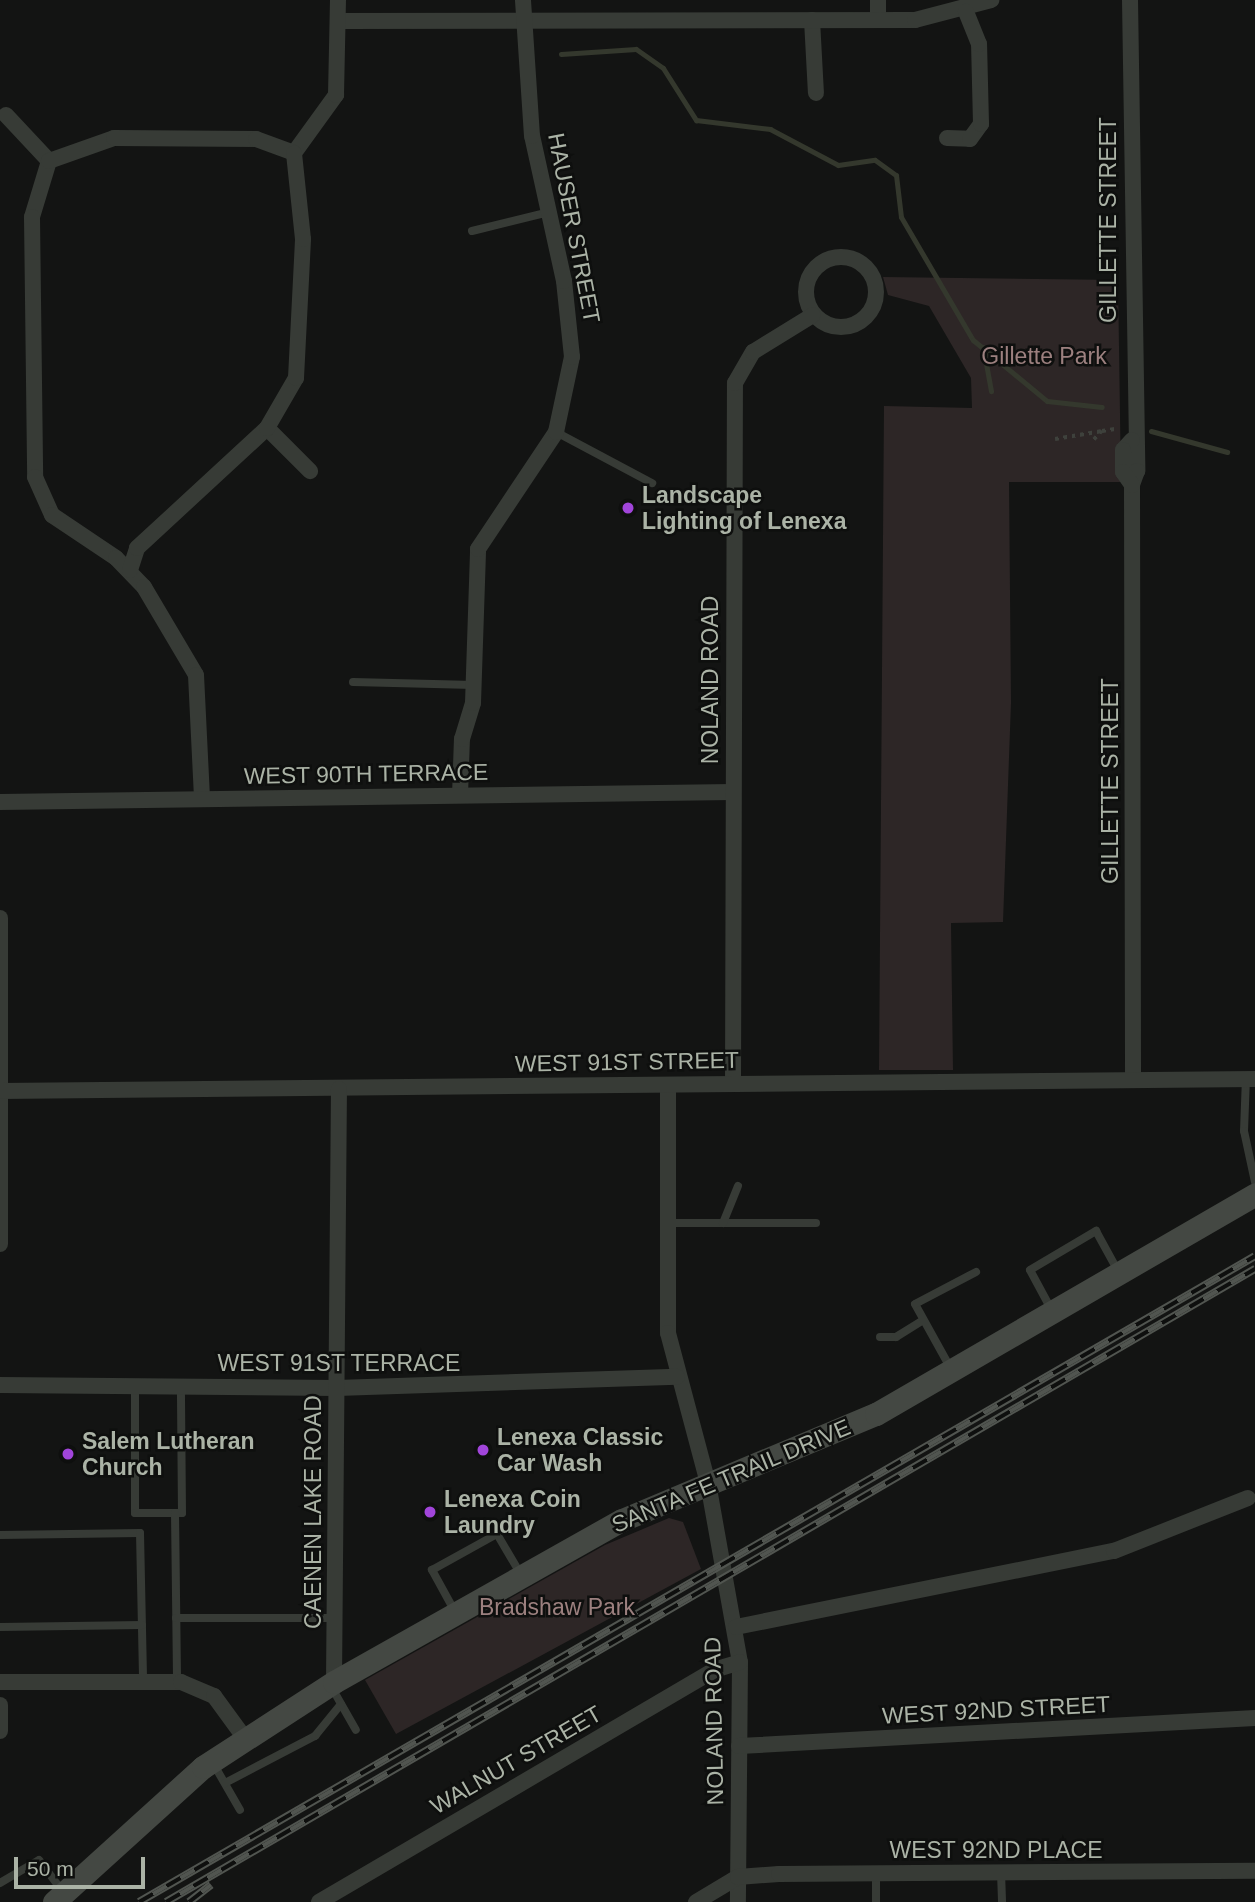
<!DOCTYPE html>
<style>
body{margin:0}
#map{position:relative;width:1255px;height:1902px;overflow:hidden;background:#131413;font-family:Arial,sans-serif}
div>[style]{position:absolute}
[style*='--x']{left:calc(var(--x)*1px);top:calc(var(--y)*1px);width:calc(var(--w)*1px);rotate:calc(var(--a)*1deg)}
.green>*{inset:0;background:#2d2626}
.stream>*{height:5px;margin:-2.5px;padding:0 2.5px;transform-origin:2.5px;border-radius:2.5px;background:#34382d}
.path>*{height:3.5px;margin-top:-1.75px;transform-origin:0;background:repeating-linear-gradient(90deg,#3e413c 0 3.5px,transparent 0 8.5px)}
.lane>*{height:8px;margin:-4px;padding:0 4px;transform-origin:4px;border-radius:4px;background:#373b36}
.street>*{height:16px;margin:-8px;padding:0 8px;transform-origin:8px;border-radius:8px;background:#373b36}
.street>.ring{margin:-8px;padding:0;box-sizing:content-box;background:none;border:16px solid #373b36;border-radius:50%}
.secondary>*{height:23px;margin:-11.5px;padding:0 11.5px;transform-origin:11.5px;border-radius:11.5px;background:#444843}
.rail>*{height:8px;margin-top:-4px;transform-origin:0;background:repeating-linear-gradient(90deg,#0e0f0e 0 16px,#515550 0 32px);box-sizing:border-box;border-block:2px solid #515550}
.dots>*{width:19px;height:19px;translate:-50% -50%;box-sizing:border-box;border:4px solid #0e0f0e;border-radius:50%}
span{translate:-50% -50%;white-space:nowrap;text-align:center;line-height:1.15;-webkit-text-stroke:5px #0e0f0e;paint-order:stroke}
.street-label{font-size:23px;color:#abb3a6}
.park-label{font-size:23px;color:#9c807f}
.poi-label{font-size:23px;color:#abb3a6;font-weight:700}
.left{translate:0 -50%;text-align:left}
.scale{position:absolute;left:14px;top:1857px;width:131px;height:32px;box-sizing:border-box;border:4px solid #abb3a6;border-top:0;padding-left:9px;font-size:21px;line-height:24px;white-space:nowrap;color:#abb3a6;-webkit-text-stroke:5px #0e0f0e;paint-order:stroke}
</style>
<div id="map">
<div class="green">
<i style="clip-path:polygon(883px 277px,1118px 280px,1121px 482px,1009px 482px,1011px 703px,1003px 922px,951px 923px,953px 1070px,879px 1070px,884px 406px,972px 408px,971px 378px,929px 306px,888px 295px)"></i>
<i style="clip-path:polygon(669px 1518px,683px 1522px,701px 1569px,396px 1734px,365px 1680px,605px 1545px)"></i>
</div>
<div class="stream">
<i style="--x:561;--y:54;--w:75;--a:-3.8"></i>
<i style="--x:636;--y:49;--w:33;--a:35"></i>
<i style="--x:663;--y:68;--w:62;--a:57.6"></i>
<i style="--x:696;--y:120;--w:75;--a:6.9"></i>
<i style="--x:770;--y:129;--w:77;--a:27.9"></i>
<i style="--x:838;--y:165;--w:37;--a:-8"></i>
<i style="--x:875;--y:160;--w:26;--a:36"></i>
<i style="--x:896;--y:175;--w:42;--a:83.2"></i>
<i style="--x:901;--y:217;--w:143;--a:59.7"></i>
<i style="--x:973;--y:340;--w:96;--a:39.5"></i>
<i style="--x:1047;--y:401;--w:55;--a:6.2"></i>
<i style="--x:983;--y:347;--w:45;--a:79.7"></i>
<i style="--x:1151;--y:431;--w:79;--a:15.4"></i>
</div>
<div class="path">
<i style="--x:1102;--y:431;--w:13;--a:-9"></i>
<i style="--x:1055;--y:439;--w:48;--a:-9.7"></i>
<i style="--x:1102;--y:431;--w:12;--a:132"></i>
</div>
<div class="lane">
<i style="--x:472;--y:231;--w:79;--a:-13.9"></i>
<i style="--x:556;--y:432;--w:109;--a:28"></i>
<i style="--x:353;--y:682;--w:121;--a:1.4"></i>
<i style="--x:1246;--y:1077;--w:54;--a:92.1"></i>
<i style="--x:1244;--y:1131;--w:52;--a:77.8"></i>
<i style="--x:666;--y:1223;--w:150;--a:0"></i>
<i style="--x:723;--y:1223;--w:40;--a:-68"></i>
<i style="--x:1051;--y:1309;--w:44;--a:-118.3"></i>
<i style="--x:1030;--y:1270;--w:77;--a:-30.6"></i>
<i style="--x:1096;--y:1231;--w:46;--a:61.2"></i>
<i style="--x:880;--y:1337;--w:16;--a:0"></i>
<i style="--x:896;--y:1337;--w:32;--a:-32"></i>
<i style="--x:951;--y:1369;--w:74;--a:-119"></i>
<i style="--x:915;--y:1304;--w:69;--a:-27.7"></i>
<i style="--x:135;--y:1387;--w:126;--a:90"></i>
<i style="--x:135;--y:1513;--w:47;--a:0"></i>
<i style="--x:182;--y:1513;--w:126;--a:-90.5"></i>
<i style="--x:175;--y:1513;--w:169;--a:89.3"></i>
<i style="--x:0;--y:1535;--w:140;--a:-0.8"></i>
<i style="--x:140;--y:1533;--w:149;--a:88.8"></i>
<i style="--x:454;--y:1610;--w:46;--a:-118.8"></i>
<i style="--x:432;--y:1570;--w:74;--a:-29"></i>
<i style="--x:497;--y:1534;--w:45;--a:59.5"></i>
<i style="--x:176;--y:1618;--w:158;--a:0"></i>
<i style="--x:0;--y:1627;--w:142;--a:-0.8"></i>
<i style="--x:332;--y:1688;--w:48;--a:60.3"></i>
<i style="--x:213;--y:1763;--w:54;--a:60.1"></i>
<i style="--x:225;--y:1783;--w:102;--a:-27.6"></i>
<i style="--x:315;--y:1736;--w:41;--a:-50.9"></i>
<i style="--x:1001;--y:1872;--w:30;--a:88"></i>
<i style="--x:0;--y:1883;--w:45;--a:-30.5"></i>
<i style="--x:39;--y:1860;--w:39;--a:53"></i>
<i style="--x:876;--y:1902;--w:29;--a:-90"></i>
</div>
<div class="street">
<i style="--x:1130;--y:0;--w:471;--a:89.1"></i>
<i style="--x:1137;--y:471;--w:15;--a:110"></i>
<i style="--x:1132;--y:485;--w:592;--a:89.9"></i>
<i style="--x:812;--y:20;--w:73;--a:86.9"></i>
<i style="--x:878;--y:20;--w:20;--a:-90"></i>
<i style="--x:339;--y:21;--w:576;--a:-0.1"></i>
<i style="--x:915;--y:20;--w:79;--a:-14.7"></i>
<i style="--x:6;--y:115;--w:63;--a:46.9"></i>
<i style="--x:947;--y:138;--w:23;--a:2"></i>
<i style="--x:970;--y:139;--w:19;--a:-54"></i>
<i style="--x:981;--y:124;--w:80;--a:-91.4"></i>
<i style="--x:979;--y:44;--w:35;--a:-112"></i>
<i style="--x:294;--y:153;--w:72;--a:-54.1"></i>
<i style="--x:336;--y:95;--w:95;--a:-88.8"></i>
<i style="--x:49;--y:161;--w:59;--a:106.9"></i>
<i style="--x:32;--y:217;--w:260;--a:89.3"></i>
<i style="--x:35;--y:477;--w:42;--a:65.9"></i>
<i style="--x:52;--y:515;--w:77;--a:33.9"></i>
<i style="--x:116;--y:558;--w:40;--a:46"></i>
<i style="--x:144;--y:587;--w:102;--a:59.4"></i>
<i style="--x:196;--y:675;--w:124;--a:87.2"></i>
<i style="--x:49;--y:161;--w:69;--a:-19.5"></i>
<i style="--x:114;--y:138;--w:142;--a:0.4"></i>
<i style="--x:256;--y:139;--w:40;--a:20.2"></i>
<i class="ring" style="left:806px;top:257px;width:54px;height:54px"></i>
<i style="--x:267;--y:428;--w:61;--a:45"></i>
<i style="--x:1132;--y:440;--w:13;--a:132"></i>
<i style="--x:1123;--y:450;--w:22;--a:90"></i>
<i style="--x:1123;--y:472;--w:16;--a:55"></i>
<i style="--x:130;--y:570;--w:23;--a:-72"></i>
<i style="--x:137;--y:548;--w:177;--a:-42.7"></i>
<i style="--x:267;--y:428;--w:58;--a:-59.9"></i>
<i style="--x:296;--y:378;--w:139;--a:-87.1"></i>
<i style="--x:303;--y:239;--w:86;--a:-96"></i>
<i style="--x:460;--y:795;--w:56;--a:-88"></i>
<i style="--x:462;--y:739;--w:38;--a:-73"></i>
<i style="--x:473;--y:703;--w:154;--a:-88.1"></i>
<i style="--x:478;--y:549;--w:141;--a:-56.3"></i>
<i style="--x:556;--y:432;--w:77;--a:-78"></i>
<i style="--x:572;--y:357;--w:76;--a:-96"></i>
<i style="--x:564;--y:281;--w:148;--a:-102.4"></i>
<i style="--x:532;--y:136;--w:136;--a:-93.8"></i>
<i style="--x:0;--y:802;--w:733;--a:-0.78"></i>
<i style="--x:0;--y:918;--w:326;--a:90"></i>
<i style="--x:733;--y:1084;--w:701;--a:-89.84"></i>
<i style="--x:735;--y:383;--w:36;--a:-60"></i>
<i style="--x:753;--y:352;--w:70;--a:-31.7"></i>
<i style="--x:668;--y:1085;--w:248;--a:90"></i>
<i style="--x:668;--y:1333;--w:155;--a:75.1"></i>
<i style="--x:708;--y:1483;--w:182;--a:79.9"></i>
<i style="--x:740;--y:1662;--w:240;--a:90.5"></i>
<i style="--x:0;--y:1091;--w:1255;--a:-0.55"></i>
<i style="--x:0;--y:1385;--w:337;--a:0.5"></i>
<i style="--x:337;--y:1388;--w:340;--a:-1.9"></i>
<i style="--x:736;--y:1627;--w:386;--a:-11.4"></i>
<i style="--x:1114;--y:1551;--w:144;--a:-21.6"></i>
<i style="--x:0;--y:1682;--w:181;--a:0"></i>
<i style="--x:181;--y:1682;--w:36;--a:23"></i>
<i style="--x:214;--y:1696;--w:51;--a:53.8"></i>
<i style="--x:334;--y:1682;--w:593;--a:-89.52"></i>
<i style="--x:0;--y:1705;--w:26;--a:90"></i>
<i style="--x:739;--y:1746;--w:517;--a:-3.11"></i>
<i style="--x:319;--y:1902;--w:458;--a:-30.4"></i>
<i style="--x:714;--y:1670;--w:27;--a:-17"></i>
<i style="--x:696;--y:1902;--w:49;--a:-30.8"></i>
<i style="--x:738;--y:1877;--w:41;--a:-4.2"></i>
<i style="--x:779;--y:1874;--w:476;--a:-0.4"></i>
</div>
<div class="secondary">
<i style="--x:54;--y:1902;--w:201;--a:-42.2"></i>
<i style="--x:203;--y:1767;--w:156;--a:-33"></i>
<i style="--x:334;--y:1682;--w:330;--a:-29.4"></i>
<i style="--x:622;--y:1520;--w:275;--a:-22.7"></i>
<i style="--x:876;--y:1414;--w:438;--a:-30.1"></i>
</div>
<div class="rail">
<i style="--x:139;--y:1902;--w:1289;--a:-30.06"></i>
<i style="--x:166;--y:1902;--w:1260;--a:-30.17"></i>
<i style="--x:189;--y:1902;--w:28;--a:-38"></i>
</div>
<div class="dots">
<i style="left:628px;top:508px;background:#a145da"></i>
<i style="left:483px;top:1450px;background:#a145da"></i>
<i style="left:68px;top:1454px;background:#a145da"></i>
<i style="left:430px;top:1512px;background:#a145da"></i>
</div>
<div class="street-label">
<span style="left:1108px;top:220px;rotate:-90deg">GILLETTE STREET</span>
<span style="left:574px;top:228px;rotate:79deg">HAUSER STREET</span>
<span style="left:710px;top:680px;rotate:-90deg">NOLAND ROAD</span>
<span style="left:366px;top:774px;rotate:-1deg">WEST 90TH TERRACE</span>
<span style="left:1110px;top:781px;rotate:-90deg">GILLETTE STREET</span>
<span style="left:627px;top:1062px;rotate:-1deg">WEST 91ST STREET</span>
<span style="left:339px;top:1363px">WEST 91ST TERRACE</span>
<span style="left:731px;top:1476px;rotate:-23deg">SANTA FE TRAIL DRIVE</span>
<span style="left:313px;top:1512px;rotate:-90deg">CAENEN LAKE ROAD</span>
<span style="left:996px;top:1710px;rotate:-3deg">WEST 92ND STREET</span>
<span style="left:714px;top:1721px;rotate:-91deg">NOLAND ROAD</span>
<span style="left:516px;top:1760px;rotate:-30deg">WALNUT STREET</span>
<span style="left:996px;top:1850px">WEST 92ND PLACE</span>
</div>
<div class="park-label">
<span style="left:1044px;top:356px">Gillette Park</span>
<span style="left:557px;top:1607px">Bradshaw Park</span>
</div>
<div class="poi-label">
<span class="left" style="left:642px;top:508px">Landscape<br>Lighting of Lenexa</span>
<span class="left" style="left:497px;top:1450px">Lenexa Classic<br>Car Wash</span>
<span class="left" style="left:82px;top:1454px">Salem Lutheran<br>Church</span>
<span class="left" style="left:444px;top:1512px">Lenexa Coin<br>Laundry</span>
</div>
<div class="scale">50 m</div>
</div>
